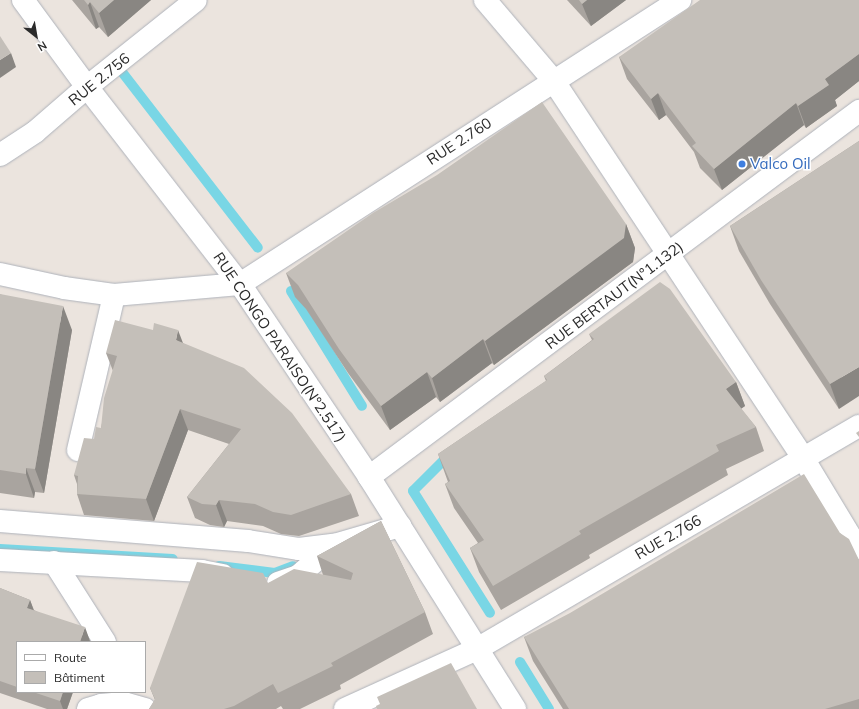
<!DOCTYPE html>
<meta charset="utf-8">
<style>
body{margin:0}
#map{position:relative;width:859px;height:709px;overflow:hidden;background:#ebe4de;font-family:Mulish,sans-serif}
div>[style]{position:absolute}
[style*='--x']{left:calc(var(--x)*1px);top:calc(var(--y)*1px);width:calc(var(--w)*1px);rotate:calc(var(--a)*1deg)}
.stream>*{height:10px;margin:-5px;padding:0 5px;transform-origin:5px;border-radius:5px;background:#79d6e5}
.roads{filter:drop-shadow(0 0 1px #aeb2ba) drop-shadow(0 0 1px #aeb2ba)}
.minor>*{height:22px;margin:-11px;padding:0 11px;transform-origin:11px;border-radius:11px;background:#fff}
.tertiary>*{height:22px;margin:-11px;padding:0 11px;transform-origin:11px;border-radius:11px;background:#fff}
.wall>*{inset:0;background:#a9a49f}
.shaded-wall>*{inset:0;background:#898682}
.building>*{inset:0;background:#c4bfb9}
.dots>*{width:11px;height:11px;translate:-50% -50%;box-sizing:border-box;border:2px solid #fff;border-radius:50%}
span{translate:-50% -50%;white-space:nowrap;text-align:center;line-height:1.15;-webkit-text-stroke:3px #fff;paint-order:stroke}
.street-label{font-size:15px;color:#2b2b2b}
.shop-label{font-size:15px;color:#366cbe}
.left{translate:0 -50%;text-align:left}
.legend{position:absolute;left:16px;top:641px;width:130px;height:52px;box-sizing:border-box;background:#fff;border:1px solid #aaa;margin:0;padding:5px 7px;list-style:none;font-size:12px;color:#2b2b2b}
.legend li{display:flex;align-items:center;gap:8px;height:20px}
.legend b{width:20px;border:1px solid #aaa}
.north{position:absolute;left:16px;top:16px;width:40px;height:40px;-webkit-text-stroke:3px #fff;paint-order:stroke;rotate:149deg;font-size:11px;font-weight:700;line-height:16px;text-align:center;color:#2b2b2b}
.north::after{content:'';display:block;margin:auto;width:14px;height:18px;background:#2b2b2b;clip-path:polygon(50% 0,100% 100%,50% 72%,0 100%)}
</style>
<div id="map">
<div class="stream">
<i style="--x:122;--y:72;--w:222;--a:52.3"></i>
<i style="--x:291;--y:291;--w:135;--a:58.3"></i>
<i style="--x:450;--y:454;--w:52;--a:135"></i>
<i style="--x:413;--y:491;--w:144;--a:57.7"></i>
<i style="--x:0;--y:549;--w:173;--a:3.3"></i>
<i style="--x:219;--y:566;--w:56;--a:7.1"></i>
<i style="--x:275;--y:573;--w:19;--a:-21"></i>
<i style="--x:520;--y:662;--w:55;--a:58.3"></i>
</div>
<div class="roads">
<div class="minor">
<i style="--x:485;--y:0;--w:105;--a:49.6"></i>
<i style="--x:553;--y:80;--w:453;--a:56.5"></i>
<i style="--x:803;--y:458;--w:109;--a:58.9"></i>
<i style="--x:87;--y:87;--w:139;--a:-38.6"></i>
<i style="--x:240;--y:284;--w:524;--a:-32.84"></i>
<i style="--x:78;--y:450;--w:159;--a:-76.9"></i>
<i style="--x:369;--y:477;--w:612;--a:-36.76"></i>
<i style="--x:0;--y:521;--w:249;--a:4.6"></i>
<i style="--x:248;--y:541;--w:52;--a:8.9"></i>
<i style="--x:299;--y:549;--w:35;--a:-7"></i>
<i style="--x:334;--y:545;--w:69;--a:-16.1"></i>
<i style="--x:0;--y:560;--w:202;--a:3.1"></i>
<i style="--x:202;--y:571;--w:21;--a:11"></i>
<i style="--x:54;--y:562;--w:95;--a:57.5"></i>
<i style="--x:278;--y:583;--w:21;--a:-19"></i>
<i style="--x:298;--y:576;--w:48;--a:-40.7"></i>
<i style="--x:88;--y:709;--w:14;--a:-17"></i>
<i style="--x:101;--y:705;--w:23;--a:-5"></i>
<i style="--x:124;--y:703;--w:22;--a:16"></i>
<i style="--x:345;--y:709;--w:145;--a:-24.4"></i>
<i style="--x:477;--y:649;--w:442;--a:-30.3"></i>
</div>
<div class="tertiary">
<i style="--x:23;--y:0;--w:108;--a:53.7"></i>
<i style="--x:87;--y:87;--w:249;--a:52.2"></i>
<i style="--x:240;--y:284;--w:232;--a:56.2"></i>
<i style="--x:369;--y:477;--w:274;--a:57.8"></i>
<i style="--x:0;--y:155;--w:42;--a:-33.3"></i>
<i style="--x:35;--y:132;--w:69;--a:-40.9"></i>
<i style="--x:0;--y:274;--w:66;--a:12.3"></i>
<i style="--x:64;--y:288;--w:50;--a:8"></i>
<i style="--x:114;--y:295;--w:126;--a:-5"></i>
</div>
</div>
<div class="wall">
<i style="clip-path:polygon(72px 0,151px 0,108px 37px,99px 27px,96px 29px)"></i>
<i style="clip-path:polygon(567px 0,626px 0,591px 26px)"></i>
<i style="clip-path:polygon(859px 0,859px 81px,835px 100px,837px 106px,806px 128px,804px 125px,722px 190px,700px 168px,694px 152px,666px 115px,659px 120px,627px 79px,619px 57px)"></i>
<i style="clip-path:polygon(859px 141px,839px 409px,770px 304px,739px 251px,730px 226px)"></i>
<i style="clip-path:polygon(626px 224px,635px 248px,633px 262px,494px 365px,492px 363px,440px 402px,436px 397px,390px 430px,348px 373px,306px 309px,295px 297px,286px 273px)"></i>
<i style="clip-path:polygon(0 294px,72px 330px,44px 493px,35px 492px,34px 498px,0 493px)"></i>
<i style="clip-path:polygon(589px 334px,736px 382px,745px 406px,741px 409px,756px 427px,764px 451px,726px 469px,728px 475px,589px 555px,590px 558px,501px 610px,479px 572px,470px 548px,478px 543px,454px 508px,445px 484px,448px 482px,438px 454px,546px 381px,544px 376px,592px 340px)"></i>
<i style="clip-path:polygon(183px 343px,351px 494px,359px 516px,299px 536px,281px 534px,263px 526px,227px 521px,224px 527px,210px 525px,195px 518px,187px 497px,229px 444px,188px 430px,154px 521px,84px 515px,77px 494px,77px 484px,74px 475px,101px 428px,113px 371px,106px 353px)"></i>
<i style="clip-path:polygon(381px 521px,425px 612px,433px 634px,340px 685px,341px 689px,300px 709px,283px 709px,281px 706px,276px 709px,149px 709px,155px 700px,150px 688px,268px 583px,323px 575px,317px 556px)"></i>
<i style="clip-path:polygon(840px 533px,859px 560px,859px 709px,563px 709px,533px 661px,524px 637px)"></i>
<i style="clip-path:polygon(0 588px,30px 600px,34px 610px,90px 641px,17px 642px,17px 692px,73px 692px,67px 709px,47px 709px,0 693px)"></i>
</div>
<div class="shaded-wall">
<i style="clip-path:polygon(114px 0,151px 0,108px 37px,99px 13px)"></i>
<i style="clip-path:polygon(587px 0,626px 0,591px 26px,582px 4px)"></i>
<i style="clip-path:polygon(90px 2px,99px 27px,96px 29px,88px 5px)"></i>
<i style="clip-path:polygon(11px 53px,16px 67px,0 78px,0 60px)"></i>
<i style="clip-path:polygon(859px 54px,859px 81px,835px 100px,837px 106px,806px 128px,798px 106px,825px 79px)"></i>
<i style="clip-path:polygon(658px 93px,666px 115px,659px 120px,651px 99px)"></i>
<i style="clip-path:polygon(796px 103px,804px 125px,722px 190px,714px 169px)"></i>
<i style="clip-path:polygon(626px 224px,635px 248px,633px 262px,494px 365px,485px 341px)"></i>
<i style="clip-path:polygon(63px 306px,72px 330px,44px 493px,35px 469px)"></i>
<i style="clip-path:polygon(178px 330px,186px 351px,176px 340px)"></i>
<i style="clip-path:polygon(483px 339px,492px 363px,440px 402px,432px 378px)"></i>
<i style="clip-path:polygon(859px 367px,859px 396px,839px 409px,830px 384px)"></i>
<i style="clip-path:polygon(427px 372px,436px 397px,390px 430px,381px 406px)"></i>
<i style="clip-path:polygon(736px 382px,745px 406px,734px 413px,726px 389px)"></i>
<i style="clip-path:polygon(180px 409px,188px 430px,154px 521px,146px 499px)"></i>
<i style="clip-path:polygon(26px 468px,35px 492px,34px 498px,26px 474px)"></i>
<i style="clip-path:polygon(219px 500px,227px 521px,224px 527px,216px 505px)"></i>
<i style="clip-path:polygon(30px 600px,35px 614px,27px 608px)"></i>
<i style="clip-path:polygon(85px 627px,90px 641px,90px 642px,80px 642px)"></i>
<i style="clip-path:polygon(63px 692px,73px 692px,67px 709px,63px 709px,60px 701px)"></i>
</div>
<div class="building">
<i style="clip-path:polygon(84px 0,114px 0,99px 13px,90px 2px,88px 5px)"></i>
<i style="clip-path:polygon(579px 0,587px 0,582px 4px)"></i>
<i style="clip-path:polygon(700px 0,859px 0,859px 54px,825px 79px,829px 85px,798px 106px,796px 103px,714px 169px,692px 146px,696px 143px,658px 93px,651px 99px,619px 57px)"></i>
<i style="clip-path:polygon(0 36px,11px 53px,0 60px)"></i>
<i style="clip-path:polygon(542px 102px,626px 224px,624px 238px,485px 341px,483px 339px,432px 378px,427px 372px,381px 406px,339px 349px,298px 285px,286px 273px,373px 213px,437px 175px)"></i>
<i style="clip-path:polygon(859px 141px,859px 367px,830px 384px,761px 280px,730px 226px)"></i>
<i style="clip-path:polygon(660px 282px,670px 289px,736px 382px,726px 389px,756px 427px,716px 445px,719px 451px,579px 531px,581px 534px,493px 586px,470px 548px,484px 540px,445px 484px,450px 481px,438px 454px,547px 380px,544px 376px,594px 339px,589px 334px)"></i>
<i style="clip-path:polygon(0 294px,63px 306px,35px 469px,26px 468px,26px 474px,0 470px)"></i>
<i style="clip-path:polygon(115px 320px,153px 330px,154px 323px,178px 330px,176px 340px,244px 368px,292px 413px,351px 494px,291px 515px,273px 512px,255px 504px,219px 500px,216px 505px,202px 504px,187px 497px,241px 429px,180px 409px,146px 499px,77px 494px,78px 476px,74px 475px,84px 438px,94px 439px,96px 427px,101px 428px,104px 398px,117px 356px,106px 353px)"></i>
<i style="clip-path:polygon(859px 431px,859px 437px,856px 433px)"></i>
<i style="clip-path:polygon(804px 474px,840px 533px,849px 539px,859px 560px,859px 699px,825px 709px,569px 709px,524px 637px,570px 613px)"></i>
<i style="clip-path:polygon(381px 521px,425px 612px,331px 663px,333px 666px,278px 693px,273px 684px,234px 706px,224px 709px,149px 709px,155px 699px,150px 688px,197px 562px,263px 573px,268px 583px,294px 569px,351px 580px,353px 573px,317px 556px)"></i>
<i style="clip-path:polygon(0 588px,30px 600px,27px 608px,85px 627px,80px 642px,17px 642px,17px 687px,0 681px)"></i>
<i style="clip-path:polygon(451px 663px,477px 709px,377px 709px,376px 706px,380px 704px,377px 697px)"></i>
<i style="clip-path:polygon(33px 692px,63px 692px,60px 701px)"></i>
</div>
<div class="dots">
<i style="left:742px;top:164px;background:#3f7fe0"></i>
</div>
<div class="street-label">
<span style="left:99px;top:79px;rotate:-39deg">RUE 2.756</span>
<span style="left:459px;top:141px;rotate:-33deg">RUE 2.760</span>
<span style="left:614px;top:295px;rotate:-37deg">RUE BERTAUT(N°1.132)</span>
<span style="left:280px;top:347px;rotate:56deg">RUE CONGO PARAISO(N°2.517)</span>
<span style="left:668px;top:537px;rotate:-30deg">RUE 2.766</span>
</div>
<div class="shop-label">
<span class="left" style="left:750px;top:164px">Valco Oil</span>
</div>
<ul class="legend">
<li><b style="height:5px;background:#fff"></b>Route</li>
<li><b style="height:11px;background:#c4bfb9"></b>Bâtiment</li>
</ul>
<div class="north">N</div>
</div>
